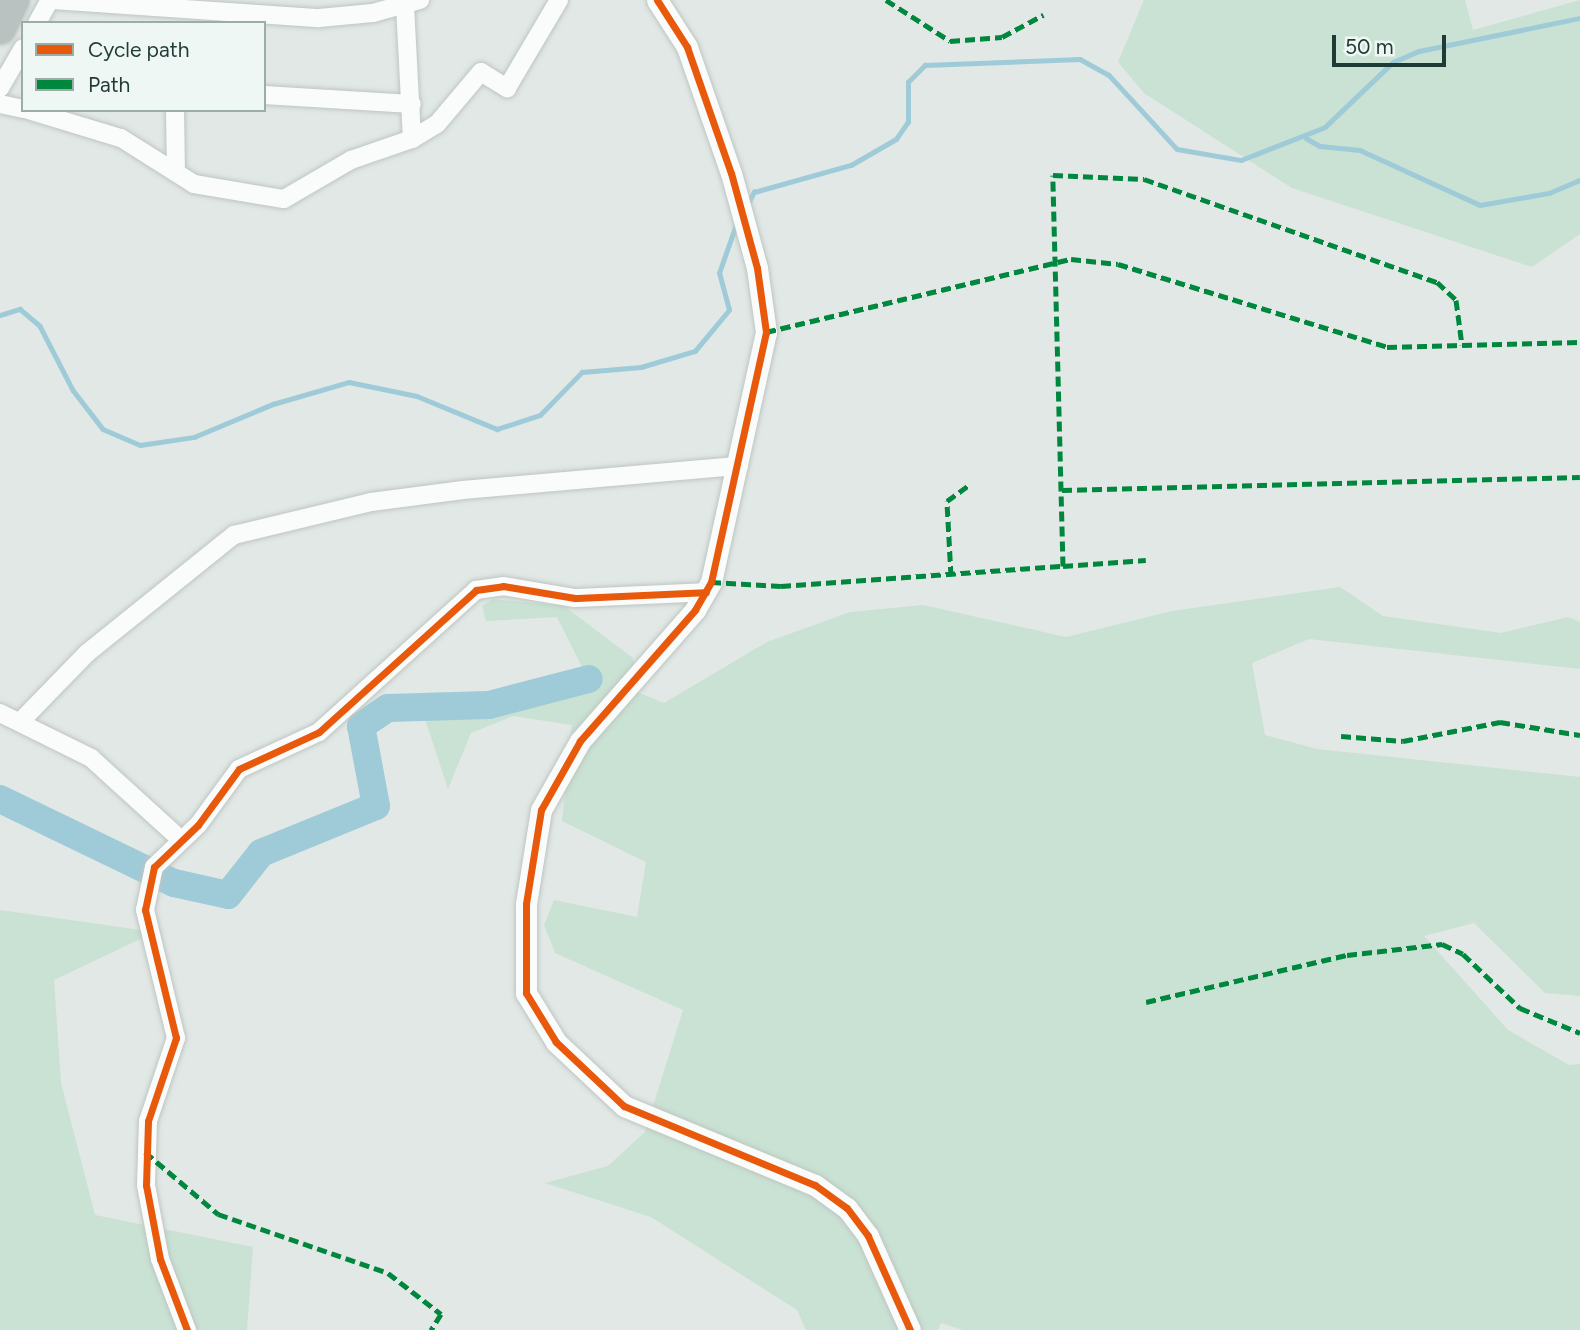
<!DOCTYPE html>
<style>
body{margin:0}
#map{position:relative;width:1580px;height:1330px;overflow:hidden;background:#e1e8e5;font-family:Figtree,sans-serif}
div>[style]{position:absolute}
[style*='--x']{left:calc(var(--x)*1px);top:calc(var(--y)*1px);width:calc(var(--w)*1px);rotate:calc(var(--a)*1deg)}
.green>*{inset:0;background:#c9e2d3}
.stream>*{height:4.5px;margin:-2.25px;padding:0 2.25px;transform-origin:2.25px;border-radius:2.25px;background:#9fcbd8}
.river>*{height:28px;margin:-14px;padding:0 14px;transform-origin:14px;border-radius:14px;background:#9fcbd8}
.roads{filter:drop-shadow(0 0 2px #bec5c2) drop-shadow(0 0 2px #bec5c2)}
.minor>*{height:18px;margin:-9px;padding:0 9px;transform-origin:9px;border-radius:9px;background:#fafcfb}
.tertiary>*{height:21px;margin:-10.5px;padding:0 10.5px;transform-origin:10.5px;border-radius:10.5px;background:#fafcfb}
.motorway>*{height:32px;margin:-16px;padding:0 16px;transform-origin:16px;border-radius:16px;background:#b9c2c0}
.quiet>*{height:5px;margin-top:-2.5px;transform-origin:0;background:repeating-linear-gradient(90deg,#00873e 0 10px,transparent 0 15px)}
.cycleway>*{height:7px;margin:-3.5px;padding:0 3.5px;transform-origin:3.5px;border-radius:3.5px;background:#e8590c}
span{translate:-50% -50%;white-space:nowrap;text-align:center;line-height:1.15;-webkit-text-stroke:5px #eff7f4;paint-order:stroke}
.legend{position:absolute;left:21px;top:21px;width:245px;height:91px;box-sizing:border-box;background:#eff7f4;border:2px solid #9caca8;margin:0;padding:9px 12px;list-style:none;font-size:21px;color:#1f3b36}
.legend li{display:flex;align-items:center;gap:14px;height:35px}
.legend b{width:35px;border:2px solid #9caca8}
.scale{position:absolute;left:1332px;top:35px;width:114px;height:32px;box-sizing:border-box;border:4px solid #1f3b36;border-top:0;padding-left:9px;font-size:21px;line-height:24px;white-space:nowrap;color:#1f3b36;-webkit-text-stroke:5px #eff7f4;paint-order:stroke}
</style>
<div id="map">
<div class="green">
<i style="clip-path:polygon(1144px 0,1465px 0,1473px 30px,1580px 0,1580px 234px,1532px 267px,1292px 188px,1144px 93px,1118px 62px)"></i>
<i style="clip-path:polygon(1340px 587px,1383px 616px,1501px 633px,1568px 617px,1580px 622px,1580px 669px,1309px 639px,1252px 663px,1265px 735px,1317px 749px,1580px 777px,1580px 996px,1545px 993px,1474px 923px,1424px 936px,1508px 1030px,1569px 1065px,1580px 1064px,1580px 1330px,963px 1330px,941px 1323px,938px 1330px,806px 1330px,797px 1310px,651px 1217px,545px 1183px,608px 1166px,645px 1132px,683px 1010px,555px 953px,544px 925px,554px 900px,637px 917px,646px 862px,562px 821px,572px 725px,513px 716px,471px 733px,448px 789px,424px 716px,492px 712px,593px 689px,557px 617px,486px 621px,482px 606px,493px 599px,564px 606px,633px 658px,639px 693px,664px 703px,767px 642px,850px 612px,923px 605px,1066px 637px,1172px 611px)"></i>
<i style="clip-path:polygon(0 910px,155px 932px,54px 980px,61px 1083px,95px 1215px,253px 1247px,247px 1330px,0 1330px)"></i>
</div>
<div class="stream">
<i style="--x:1306;--y:138;--w:16;--a:30"></i>
<i style="--x:1320;--y:146;--w:40;--a:5.7"></i>
<i style="--x:1360;--y:150;--w:132;--a:24.6"></i>
<i style="--x:1480;--y:205;--w:70;--a:-9.9"></i>
<i style="--x:1549;--y:193;--w:34;--a:-23"></i>
<i style="--x:747;--y:205;--w:15;--a:-62"></i>
<i style="--x:754;--y:192;--w:101;--a:-15.6"></i>
<i style="--x:851;--y:165;--w:52;--a:-30"></i>
<i style="--x:896;--y:139;--w:21;--a:-55"></i>
<i style="--x:908;--y:122;--w:40;--a:-90"></i>
<i style="--x:908;--y:82;--w:24;--a:-45"></i>
<i style="--x:925;--y:65;--w:155;--a:-2.2"></i>
<i style="--x:1080;--y:59;--w:33;--a:29"></i>
<i style="--x:1109;--y:75;--w:100;--a:47.4"></i>
<i style="--x:1177;--y:149;--w:65;--a:9.8"></i>
<i style="--x:1241;--y:160;--w:90;--a:-21.4"></i>
<i style="--x:1325;--y:127;--w:94;--a:-43.7"></i>
<i style="--x:1393;--y:62;--w:28;--a:-23"></i>
<i style="--x:1419;--y:51;--w:164;--a:-11.6"></i>
<i style="--x:0;--y:315;--w:21;--a:-17"></i>
<i style="--x:20;--y:309;--w:26;--a:40"></i>
<i style="--x:40;--y:326;--w:72;--a:62.7"></i>
<i style="--x:73;--y:390;--w:49;--a:52.4"></i>
<i style="--x:103;--y:429;--w:40;--a:23.4"></i>
<i style="--x:140;--y:445;--w:55;--a:-8.4"></i>
<i style="--x:194;--y:437;--w:86;--a:-22.7"></i>
<i style="--x:273;--y:404;--w:79;--a:-16.1"></i>
<i style="--x:349;--y:382;--w:69;--a:11.6"></i>
<i style="--x:417;--y:396;--w:87;--a:22.4"></i>
<i style="--x:497;--y:429;--w:45;--a:-18"></i>
<i style="--x:540;--y:415;--w:60;--a:-45.7"></i>
<i style="--x:582;--y:372;--w:59;--a:-4.8"></i>
<i style="--x:641;--y:367;--w:56;--a:-16.5"></i>
<i style="--x:695;--y:351;--w:53;--a:-50.3"></i>
<i style="--x:729;--y:310;--w:38;--a:-105"></i>
<i style="--x:719;--y:273;--w:54;--a:-70.6"></i>
</div>
<div class="river">
<i style="--x:0;--y:799;--w:193;--a:25.8"></i>
<i style="--x:174;--y:883;--w:55;--a:12.5"></i>
<i style="--x:228;--y:895;--w:53;--a:-51.8"></i>
<i style="--x:261;--y:853;--w:124;--a:-22.2"></i>
<i style="--x:376;--y:806;--w:81;--a:-100.6"></i>
<i style="--x:361;--y:726;--w:32;--a:-34"></i>
<i style="--x:388;--y:708;--w:101;--a:-1.7"></i>
<i style="--x:489;--y:705;--w:103;--a:-14.6"></i>
</div>
<div class="roads">
<div class="minor">
<i style="--x:53;--y:0;--w:267;--a:3.9"></i>
<i style="--x:319;--y:18;--w:54;--a:-5.3"></i>
<i style="--x:373;--y:13;--w:49;--a:-15.5"></i>
<i style="--x:37;--y:23;--w:26;--a:-61"></i>
<i style="--x:0;--y:88;--w:46;--a:-60.1"></i>
<i style="--x:264;--y:95;--w:148;--a:3.5"></i>
<i style="--x:0;--y:104;--w:24;--a:12"></i>
<i style="--x:28;--y:110;--w:97;--a:16.8"></i>
<i style="--x:121;--y:138;--w:86;--a:32.2"></i>
<i style="--x:194;--y:184;--w:91;--a:9.5"></i>
<i style="--x:284;--y:199;--w:78;--a:-30.2"></i>
<i style="--x:351;--y:160;--w:65;--a:-19"></i>
<i style="--x:412;--y:139;--w:135;--a:-93"></i>
<i style="--x:175;--y:110;--w:62;--a:89.1"></i>
<i style="--x:412;--y:139;--w:29;--a:-31"></i>
<i style="--x:437;--y:124;--w:68;--a:-49.8"></i>
<i style="--x:481;--y:72;--w:31;--a:32"></i>
<i style="--x:507;--y:88;--w:102;--a:-59.4"></i>
<i style="--x:0;--y:713;--w:102;--a:26.3"></i>
<i style="--x:91;--y:758;--w:122;--a:42.3"></i>
<i style="--x:20;--y:722;--w:96;--a:-45.8"></i>
<i style="--x:87;--y:653;--w:189;--a:-38.8"></i>
<i style="--x:234;--y:535;--w:141;--a:-13.5"></i>
<i style="--x:371;--y:502;--w:93;--a:-7.4"></i>
<i style="--x:463;--y:490;--w:277;--a:-5"></i>
<i style="--x:187;--y:1330;--w:76;--a:-110.8"></i>
<i style="--x:160;--y:1259;--w:75;--a:-100.7"></i>
<i style="--x:146;--y:1185;--w:64;--a:-88.2"></i>
<i style="--x:148;--y:1121;--w:88;--a:-71.4"></i>
<i style="--x:176;--y:1038;--w:132;--a:-103.6"></i>
<i style="--x:145;--y:910;--w:44;--a:-78.2"></i>
<i style="--x:154;--y:867;--w:61;--a:-43.7"></i>
<i style="--x:198;--y:825;--w:69;--a:-53.8"></i>
<i style="--x:239;--y:769;--w:88;--a:-24.8"></i>
<i style="--x:319;--y:732;--w:212;--a:-42.1"></i>
<i style="--x:476;--y:590;--w:27;--a:-8"></i>
<i style="--x:503;--y:586;--w:73;--a:9.5"></i>
<i style="--x:575;--y:598;--w:131;--a:-2.6"></i>
</div>
<div class="tertiary">
<i style="--x:657;--y:0;--w:56;--a:57.4"></i>
<i style="--x:687;--y:47;--w:133;--a:70.8"></i>
<i style="--x:731;--y:173;--w:98;--a:74.7"></i>
<i style="--x:757;--y:268;--w:65;--a:82"></i>
<i style="--x:766;--y:332;--w:256;--a:102.4"></i>
<i style="--x:711;--y:582;--w:32;--a:120"></i>
<i style="--x:695;--y:610;--w:174;--a:131.3"></i>
<i style="--x:580;--y:741;--w:79;--a:119.5"></i>
<i style="--x:541;--y:810;--w:95;--a:99.1"></i>
<i style="--x:526;--y:904;--w:89;--a:90"></i>
<i style="--x:526;--y:993;--w:57;--a:58.5"></i>
<i style="--x:556;--y:1042;--w:93;--a:43.3"></i>
<i style="--x:624;--y:1106;--w:207;--a:22.5"></i>
<i style="--x:815;--y:1185;--w:39;--a:36"></i>
<i style="--x:847;--y:1208;--w:35;--a:53"></i>
<i style="--x:868;--y:1236;--w:103;--a:65.9"></i>
</div>
<div class="motorway">
<i style="--x:0;--y:28;--w:31;--a:-65"></i>
</div>
</div>
<div class="quiet">
<i style="--x:886;--y:0;--w:76;--a:32.6"></i>
<i style="--x:950;--y:41;--w:52;--a:-4.4"></i>
<i style="--x:1002;--y:37;--w:47;--a:-28.2"></i>
<i style="--x:766;--y:332;--w:314;--a:-13.5"></i>
<i style="--x:1071;--y:259;--w:47;--a:6.1"></i>
<i style="--x:1118;--y:264;--w:282;--a:17.1"></i>
<i style="--x:1387;--y:347;--w:75;--a:-1.5"></i>
<i style="--x:1062;--y:490;--w:518;--a:-1.44"></i>
<i style="--x:1063;--y:566;--w:83;--a:-4.1"></i>
<i style="--x:951;--y:576;--w:75;--a:-93.1"></i>
<i style="--x:947;--y:501;--w:26;--a:-36"></i>
<i style="--x:711;--y:582;--w:70;--a:3.3"></i>
<i style="--x:781;--y:586;--w:283;--a:-4.1"></i>
<i style="--x:1063;--y:566;--w:391;--a:-91.5"></i>
<i style="--x:1053;--y:175;--w:91;--a:2.5"></i>
<i style="--x:1144;--y:179;--w:311;--a:19.4"></i>
<i style="--x:1437;--y:282;--w:26;--a:43"></i>
<i style="--x:1456;--y:300;--w:45;--a:82.4"></i>
<i style="--x:1462;--y:345;--w:118;--a:-1.5"></i>
<i style="--x:1341;--y:736;--w:62;--a:4.6"></i>
<i style="--x:1403;--y:741;--w:99;--a:-11.1"></i>
<i style="--x:1500;--y:722;--w:81;--a:9.2"></i>
<i style="--x:1146;--y:1002;--w:206;--a:-13.2"></i>
<i style="--x:1347;--y:955;--w:96;--a:-6.6"></i>
<i style="--x:1442;--y:944;--w:23;--a:25"></i>
<i style="--x:1463;--y:954;--w:79;--a:43.5"></i>
<i style="--x:1520;--y:1008;--w:65;--a:22.6"></i>
<i style="--x:145;--y:1152;--w:96;--a:40.3"></i>
<i style="--x:218;--y:1214;--w:180;--a:19.1"></i>
<i style="--x:388;--y:1273;--w:67;--a:37.7"></i>
<i style="--x:441;--y:1314;--w:19;--a:122"></i>
</div>
<div class="cycleway">
<i style="--x:657;--y:0;--w:56;--a:57.4"></i>
<i style="--x:687;--y:47;--w:133;--a:70.8"></i>
<i style="--x:731;--y:173;--w:98;--a:74.7"></i>
<i style="--x:757;--y:268;--w:65;--a:82"></i>
<i style="--x:766;--y:332;--w:256;--a:102.4"></i>
<i style="--x:711;--y:582;--w:32;--a:120"></i>
<i style="--x:695;--y:610;--w:174;--a:131.3"></i>
<i style="--x:580;--y:741;--w:79;--a:119.5"></i>
<i style="--x:541;--y:810;--w:95;--a:99.1"></i>
<i style="--x:526;--y:904;--w:89;--a:90"></i>
<i style="--x:526;--y:993;--w:57;--a:58.5"></i>
<i style="--x:556;--y:1042;--w:93;--a:43.3"></i>
<i style="--x:624;--y:1106;--w:207;--a:22.5"></i>
<i style="--x:815;--y:1185;--w:39;--a:36"></i>
<i style="--x:847;--y:1208;--w:35;--a:53"></i>
<i style="--x:868;--y:1236;--w:103;--a:65.9"></i>
<i style="--x:187;--y:1330;--w:76;--a:-110.8"></i>
<i style="--x:160;--y:1259;--w:75;--a:-100.7"></i>
<i style="--x:146;--y:1185;--w:64;--a:-88.2"></i>
<i style="--x:148;--y:1121;--w:88;--a:-71.4"></i>
<i style="--x:176;--y:1038;--w:132;--a:-103.6"></i>
<i style="--x:145;--y:910;--w:44;--a:-78.2"></i>
<i style="--x:154;--y:867;--w:61;--a:-43.7"></i>
<i style="--x:198;--y:825;--w:69;--a:-53.8"></i>
<i style="--x:239;--y:769;--w:88;--a:-24.8"></i>
<i style="--x:319;--y:732;--w:212;--a:-42.1"></i>
<i style="--x:476;--y:590;--w:27;--a:-8"></i>
<i style="--x:503;--y:586;--w:73;--a:9.5"></i>
<i style="--x:575;--y:598;--w:131;--a:-2.6"></i>
</div>
<ul class="legend">
<li><b style="height:9px;background:#e8590c"></b>Cycle path</li>
<li><b style="height:9px;background:#00873e"></b>Path</li>
</ul>
<div class="scale">50 m</div>
</div>
